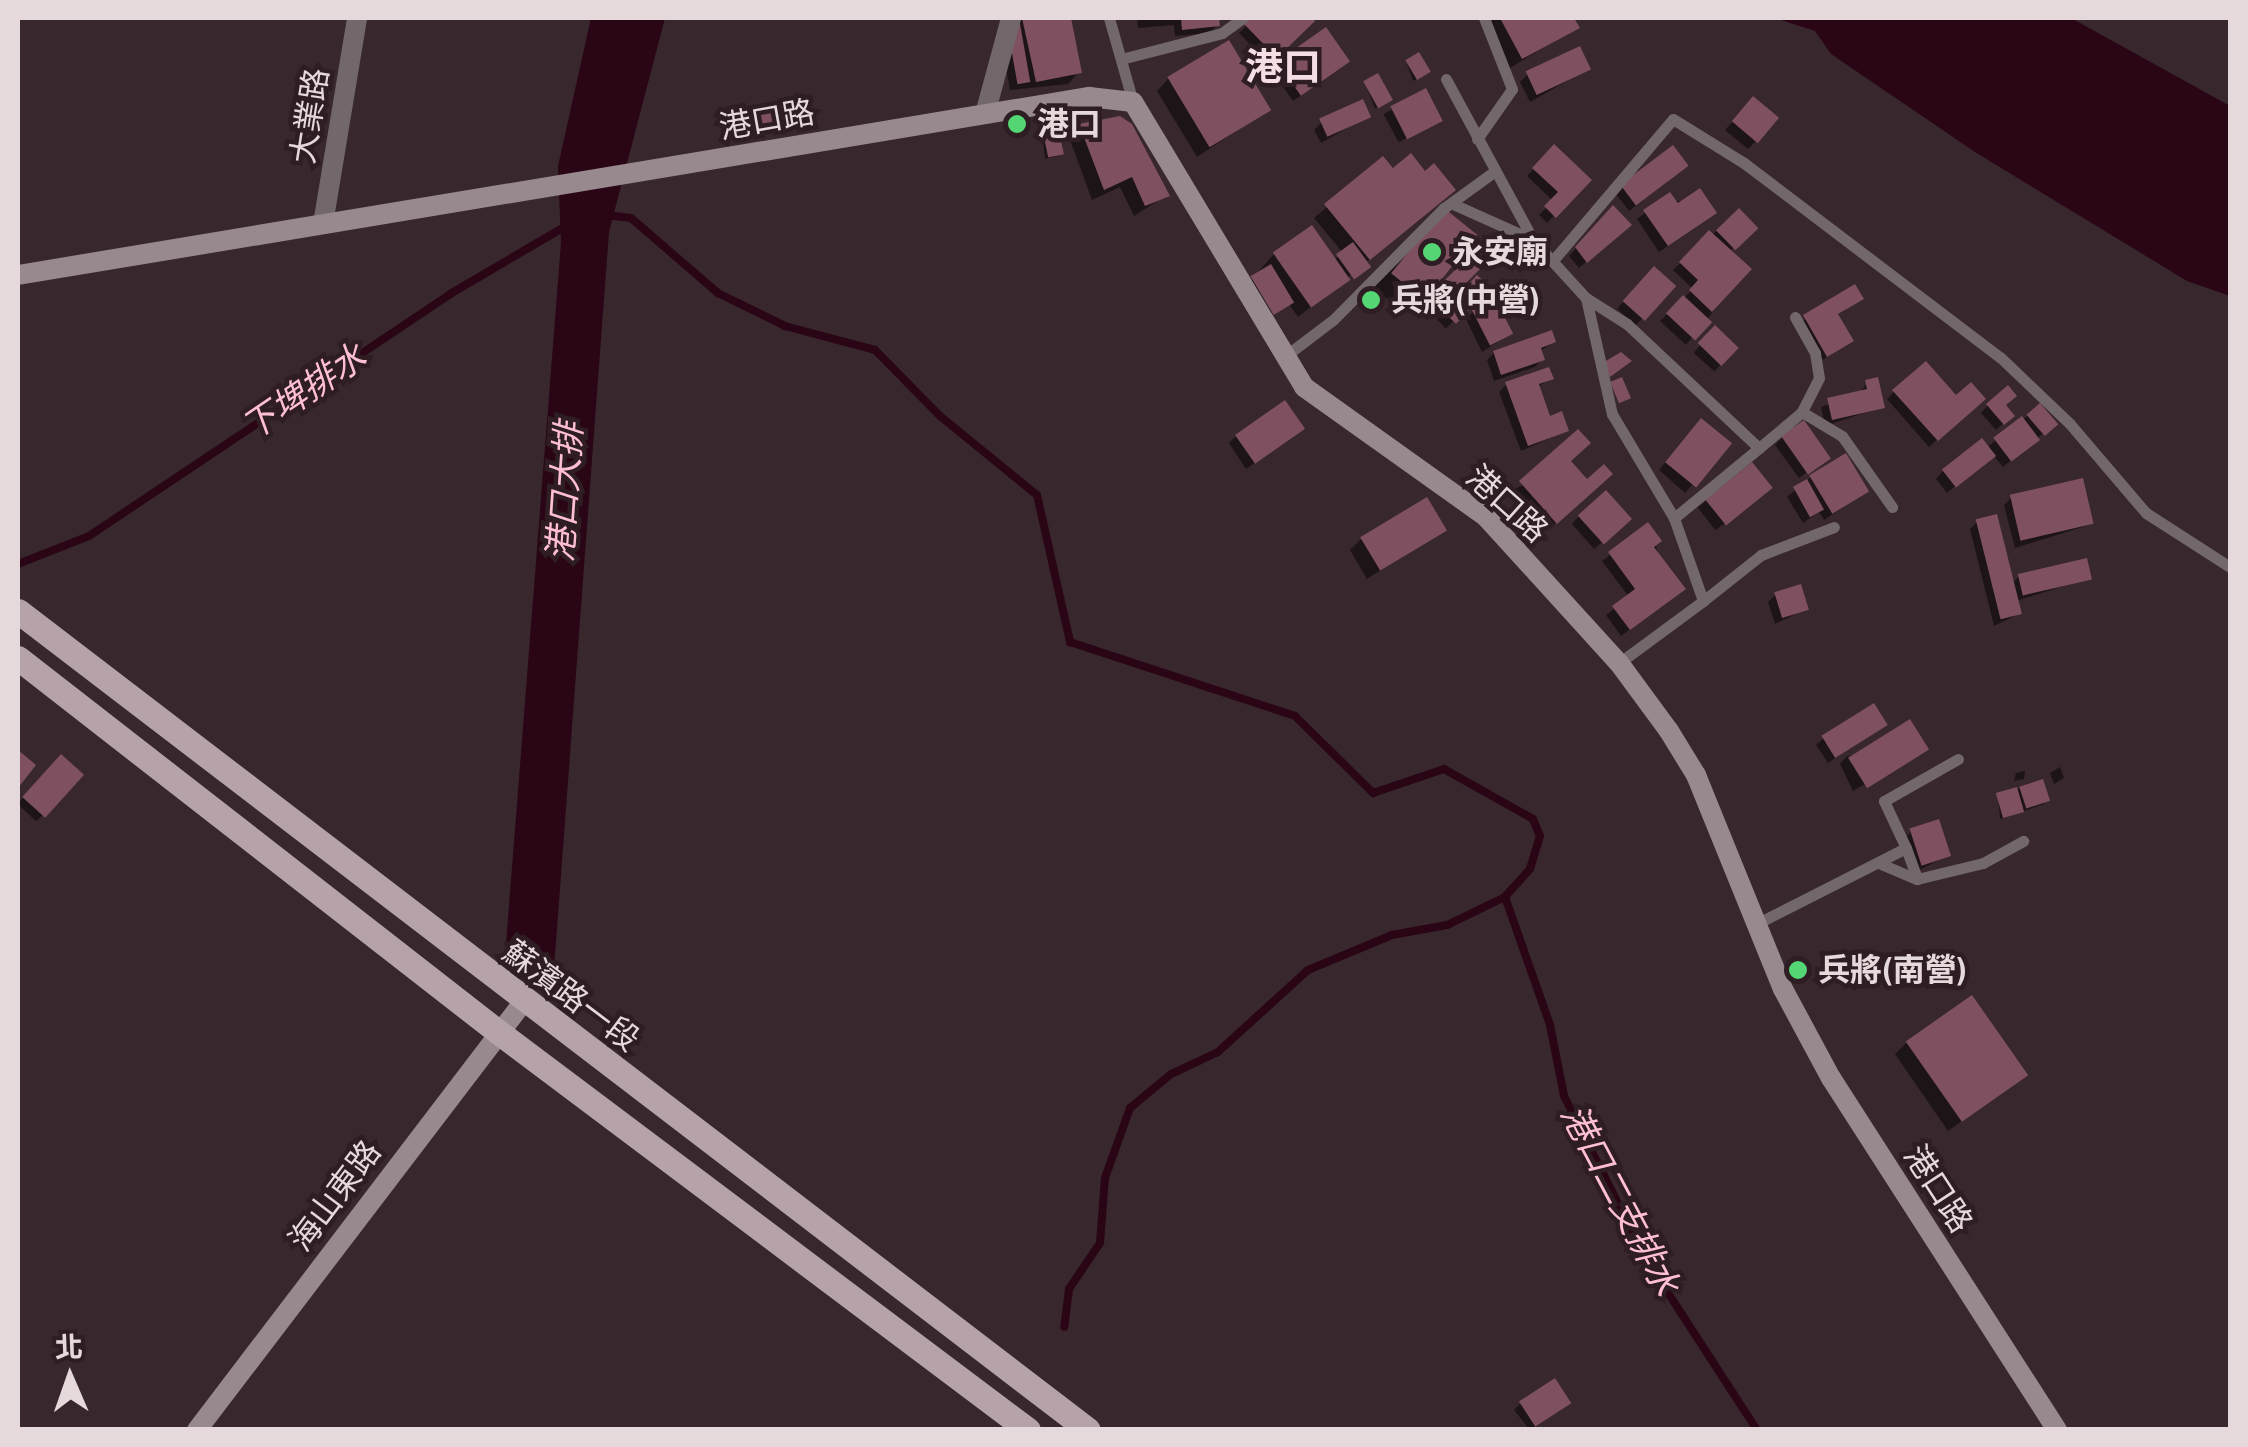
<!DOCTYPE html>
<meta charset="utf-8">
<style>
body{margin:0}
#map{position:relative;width:2248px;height:1447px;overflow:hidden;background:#38272c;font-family:"Public Sans","Noto Sans TC",sans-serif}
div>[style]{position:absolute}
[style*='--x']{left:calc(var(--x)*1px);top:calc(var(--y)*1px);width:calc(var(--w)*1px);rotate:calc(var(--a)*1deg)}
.water>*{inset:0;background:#2a0515}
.shadow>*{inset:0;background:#0007;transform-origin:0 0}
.stream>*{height:8px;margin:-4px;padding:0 4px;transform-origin:4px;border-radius:4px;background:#2a0515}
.building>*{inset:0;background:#7f5160;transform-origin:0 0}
.lane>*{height:11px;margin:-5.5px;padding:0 5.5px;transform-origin:5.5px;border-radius:5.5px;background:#72686b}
.street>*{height:20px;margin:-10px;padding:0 10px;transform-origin:10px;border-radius:10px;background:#72686b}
.secondary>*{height:20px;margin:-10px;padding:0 10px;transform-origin:10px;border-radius:10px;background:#98898e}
.primary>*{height:25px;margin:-12.5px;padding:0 12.5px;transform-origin:12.5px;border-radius:12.5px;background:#b6a3a9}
.dots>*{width:28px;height:28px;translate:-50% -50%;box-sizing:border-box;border:5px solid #2e1d22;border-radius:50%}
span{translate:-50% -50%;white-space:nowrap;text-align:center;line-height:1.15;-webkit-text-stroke:9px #2e1d22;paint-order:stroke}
.street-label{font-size:32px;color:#e5d9dc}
.poi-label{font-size:32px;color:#e5d9dc;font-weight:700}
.left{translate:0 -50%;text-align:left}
.water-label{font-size:35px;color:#febfd3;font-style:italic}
.quarter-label{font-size:38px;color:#f5dde4;font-weight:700}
.frame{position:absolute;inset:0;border:20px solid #e5d9dc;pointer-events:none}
.north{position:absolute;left:20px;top:1327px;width:100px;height:100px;-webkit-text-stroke:8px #2e1d22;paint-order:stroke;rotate:358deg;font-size:28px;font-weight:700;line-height:40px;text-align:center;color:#e5d9dc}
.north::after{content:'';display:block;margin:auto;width:35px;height:45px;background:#e5d9dc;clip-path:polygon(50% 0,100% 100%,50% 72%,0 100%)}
</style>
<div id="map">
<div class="water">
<i style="clip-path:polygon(591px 18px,665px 18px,609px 232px,553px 982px,506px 944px,561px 243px,558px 166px)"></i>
<i style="clip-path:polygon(1775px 18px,2071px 18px,2230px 106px,2230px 296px,2187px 281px,1975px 152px,1831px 54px,1815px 31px)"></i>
</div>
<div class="shadow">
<i style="clip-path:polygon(1019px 18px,1068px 18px,1079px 72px,1068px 84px,1010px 90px,999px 29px)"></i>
<i style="clip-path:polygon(1137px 18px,1217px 18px,1217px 25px,1210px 33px,1175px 36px,1174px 25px,1138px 28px)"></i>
<i style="clip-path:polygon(1254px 18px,1308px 18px,1311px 21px,1268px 63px,1239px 33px)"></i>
<i style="clip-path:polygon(1482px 18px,1572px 18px,1577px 27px,1510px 68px)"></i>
<i style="clip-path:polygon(1406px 61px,1425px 75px,1413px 81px)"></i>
<i style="clip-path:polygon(1279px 63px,1340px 68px,1293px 101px,1272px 71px)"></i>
<i style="clip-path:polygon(1588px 69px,1530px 102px,1520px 82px,1527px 75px)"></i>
<i style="clip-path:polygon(1168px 79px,1268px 110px,1197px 157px,1157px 91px)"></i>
<i style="clip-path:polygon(1365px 83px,1387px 102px,1375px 109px)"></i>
<i style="left:1425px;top:92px;width:32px;height:47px;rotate:62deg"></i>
<i style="clip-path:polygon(1746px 107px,1755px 142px,1748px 149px,1725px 130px)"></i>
<i style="clip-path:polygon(739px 115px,793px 122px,786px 130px,733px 139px,732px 122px)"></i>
<i style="clip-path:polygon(1368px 116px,1321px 143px,1314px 130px,1321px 123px)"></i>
<i style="clip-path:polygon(1041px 123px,1061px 153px,1058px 156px,1045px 159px)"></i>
<i style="clip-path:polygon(1080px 126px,1167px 195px,1134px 216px,1120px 187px,1092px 200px,1069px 137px)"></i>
<i style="clip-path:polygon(1554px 148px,1588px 180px,1547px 223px,1539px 215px,1553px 201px,1527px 176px)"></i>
<i style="clip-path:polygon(1383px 160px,1441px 202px,1298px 317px,1289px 304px,1264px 321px,1245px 287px,1274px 254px,1333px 261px,1343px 253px,1314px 218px)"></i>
<i style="clip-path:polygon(1678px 173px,1629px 211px,1616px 194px,1623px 187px)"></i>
<i style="clip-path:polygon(1669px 195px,1706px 220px,1659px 252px,1637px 219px)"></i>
<i style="clip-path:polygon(1613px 208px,1621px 232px,1579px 268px,1569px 256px)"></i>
<i style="clip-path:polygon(1739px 211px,1755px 228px,1729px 252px,1748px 269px,1686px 345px,1660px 321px,1693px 289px,1673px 270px)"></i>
<i style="clip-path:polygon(1428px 227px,1420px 298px,1405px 314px,1372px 286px)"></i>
<i style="left:1490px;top:239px;width:11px;height:91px;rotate:45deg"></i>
<i style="left:1654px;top:269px;width:25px;height:54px;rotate:43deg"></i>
<i style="left:1477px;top:279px;width:13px;height:57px;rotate:45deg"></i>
<i style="clip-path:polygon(1854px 288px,1861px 299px,1836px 316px,1851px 341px,1819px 362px,1797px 325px)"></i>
<i style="clip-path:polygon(1473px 312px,1510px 334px,1482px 352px,1466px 319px)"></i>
<i style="left:1715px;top:329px;width:28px;height:32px;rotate:42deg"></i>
<i style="clip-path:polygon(1554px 342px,1540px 351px,1542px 359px,1535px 367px,1494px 381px,1487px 360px,1494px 353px)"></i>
<i style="clip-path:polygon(1551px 378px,1538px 387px,1549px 419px,1566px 431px,1521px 451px,1499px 392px,1507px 384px)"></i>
<i style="clip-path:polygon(1867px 383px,1882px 407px,1825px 426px,1821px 407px,1860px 393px)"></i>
<i style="clip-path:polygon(1894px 392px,1956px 399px,1976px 406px,1929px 447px,1887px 399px)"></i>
<i style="clip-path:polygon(1988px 405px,2003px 406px,2011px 416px,1996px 430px,1981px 413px)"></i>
<i style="clip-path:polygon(2040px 406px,2054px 424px,2003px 467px,1993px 455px,1947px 493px,1936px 479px,1943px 471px,1986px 448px)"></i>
<i style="clip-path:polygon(1694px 428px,1692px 485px,1685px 493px,1659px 470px)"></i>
<i style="clip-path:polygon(1302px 429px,1246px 469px,1229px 443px,1236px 436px)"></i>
<i style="clip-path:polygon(1782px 438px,1827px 458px,1799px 478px,1775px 445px)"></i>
<i style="clip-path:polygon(1568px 462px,1587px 483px,1602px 481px,1549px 529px,1513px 490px)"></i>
<i style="left:1752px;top:465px;width:29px;height:69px;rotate:52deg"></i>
<i style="clip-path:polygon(1811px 477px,1866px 492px,1824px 520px,1819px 512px,1803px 523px,1787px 497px)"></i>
<i style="clip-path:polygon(2011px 498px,2092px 524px,2015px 548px,2004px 505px)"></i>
<i style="clip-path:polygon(1579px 516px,1621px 526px,1594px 549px,1572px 524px)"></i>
<i style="clip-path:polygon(1977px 522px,2012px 584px,2019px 576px,2089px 578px,2016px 601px,2019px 614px,1994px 626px,1970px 529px)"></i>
<i style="clip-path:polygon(1648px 526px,1675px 596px,1621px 636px,1606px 615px,1629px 597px,1602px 561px)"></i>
<i style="clip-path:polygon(1443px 530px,1367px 579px,1350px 550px,1361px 539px)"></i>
<i style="clip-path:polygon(1776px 594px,1806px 609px,1775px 624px,1768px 602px)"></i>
<i style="clip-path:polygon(1884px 724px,1828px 763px,1816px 745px,1824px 738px)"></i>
<i style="clip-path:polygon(1925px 750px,1853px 791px,1840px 764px,1847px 756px)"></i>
<i style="left:61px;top:757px;width:26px;height:64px;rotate:43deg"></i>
<i style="clip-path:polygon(2060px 767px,2064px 778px,2054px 784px,2050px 773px)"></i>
<i style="clip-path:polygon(2025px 771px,2024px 779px,2014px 781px,2016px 773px)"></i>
<i style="clip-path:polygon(2042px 782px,2044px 804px,2000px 819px,1998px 795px)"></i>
<i style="clip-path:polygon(1912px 831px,1948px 855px,1916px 872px,1904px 839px)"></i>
<i style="clip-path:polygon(1906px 1043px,2025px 1075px,1948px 1131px,1895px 1054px)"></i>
<i style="clip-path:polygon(1521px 1403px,1568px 1403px,1530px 1430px,1514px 1410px)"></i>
</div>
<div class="stream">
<i style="--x:606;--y:215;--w:25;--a:7"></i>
<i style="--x:631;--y:218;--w:115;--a:40.8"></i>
<i style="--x:718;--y:293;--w:75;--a:26.2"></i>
<i style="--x:785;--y:326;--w:93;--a:14.9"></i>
<i style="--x:875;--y:350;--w:93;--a:45.4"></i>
<i style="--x:940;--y:416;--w:125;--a:39.2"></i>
<i style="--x:1037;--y:495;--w:151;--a:77.3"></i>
<i style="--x:1070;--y:642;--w:237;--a:18.2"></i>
<i style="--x:1295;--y:716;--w:110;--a:44.6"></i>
<i style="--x:1373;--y:793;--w:75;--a:-18.7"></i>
<i style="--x:1444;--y:769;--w:102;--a:29.3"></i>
<i style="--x:1533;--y:819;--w:18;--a:68"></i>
<i style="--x:1540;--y:836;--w:34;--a:107"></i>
<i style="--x:1530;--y:869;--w:38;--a:132"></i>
<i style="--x:1505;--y:897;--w:64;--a:154.2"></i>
<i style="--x:1447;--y:925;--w:56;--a:169.7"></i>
<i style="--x:1392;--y:935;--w:91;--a:157.4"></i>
<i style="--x:1308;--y:970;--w:122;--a:137.7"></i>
<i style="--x:1218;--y:1052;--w:52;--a:154.9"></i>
<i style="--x:1171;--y:1074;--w:53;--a:140.3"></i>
<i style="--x:1130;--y:1108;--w:74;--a:109.7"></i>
<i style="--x:1105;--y:1178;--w:65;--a:94.4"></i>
<i style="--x:1100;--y:1243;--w:55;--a:124"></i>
<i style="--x:1069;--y:1289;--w:38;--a:97"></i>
<i style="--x:18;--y:564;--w:76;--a:-21.5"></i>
<i style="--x:89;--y:536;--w:435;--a:-33.8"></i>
<i style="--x:450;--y:294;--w:134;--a:-30.4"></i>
<i style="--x:1505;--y:897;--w:136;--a:70.6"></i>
<i style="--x:1550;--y:1025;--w:72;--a:78.8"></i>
<i style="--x:1564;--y:1096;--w:182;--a:63.3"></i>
<i style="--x:1646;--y:1259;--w:204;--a:57"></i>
</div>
<div class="building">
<i style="left:1019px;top:18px;width:65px;height:13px;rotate:80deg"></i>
<i style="clip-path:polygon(1022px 18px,1071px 18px,1082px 73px,1036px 82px)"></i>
<i style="clip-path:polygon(1181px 18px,1219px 18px,1220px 26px,1182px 30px)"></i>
<i style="clip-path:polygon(1251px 18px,1312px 18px,1315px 21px,1277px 58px,1244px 24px)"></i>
<i style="clip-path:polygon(1500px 18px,1574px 18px,1580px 28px,1522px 59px)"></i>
<i style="left:1326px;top:27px;width:42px;height:60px;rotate:55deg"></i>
<i style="left:1229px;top:40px;width:82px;height:72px;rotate:59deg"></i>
<i style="left:1580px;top:46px;width:26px;height:60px;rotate:65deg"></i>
<i style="left:1419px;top:52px;width:23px;height:16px;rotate:59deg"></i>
<i style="left:1378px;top:73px;width:31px;height:17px;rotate:61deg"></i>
<i style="left:1426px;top:88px;width:37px;height:40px;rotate:63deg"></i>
<i style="left:1753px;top:96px;width:34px;height:33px;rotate:40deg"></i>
<i style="left:1363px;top:99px;width:20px;height:48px;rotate:66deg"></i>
<i style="clip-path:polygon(796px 105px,796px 123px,740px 133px,738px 112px)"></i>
<i style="clip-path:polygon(1120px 116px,1132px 124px,1170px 196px,1145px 206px,1132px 177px,1104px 190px,1079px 124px)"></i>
<i style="left:1056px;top:117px;width:38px;height:16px;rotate:78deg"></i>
<i style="clip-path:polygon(1554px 144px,1592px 180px,1556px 218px,1544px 206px,1558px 192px,1532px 168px)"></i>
<i style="left:1673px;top:145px;width:26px;height:66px;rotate:53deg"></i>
<i style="clip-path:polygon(1411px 153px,1425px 171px,1434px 163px,1456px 190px,1370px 260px,1324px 204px,1383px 156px,1393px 168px)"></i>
<i style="clip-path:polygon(1700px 188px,1717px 213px,1668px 246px,1643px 210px,1670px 192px,1678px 203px)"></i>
<i style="clip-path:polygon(1613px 205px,1632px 225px,1587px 263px,1575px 247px)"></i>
<i style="left:1444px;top:208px;width:43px;height:84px;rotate:39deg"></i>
<i style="left:1739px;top:208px;width:28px;height:32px;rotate:46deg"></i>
<i style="left:1312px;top:225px;width:67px;height:48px;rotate:55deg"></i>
<i style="clip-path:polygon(1709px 230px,1752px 269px,1712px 312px,1689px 290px,1698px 280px,1679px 262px)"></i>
<i style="left:1490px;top:235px;width:17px;height:83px;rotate:45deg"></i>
<i style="left:1353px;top:242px;width:31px;height:21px;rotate:54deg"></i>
<i style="left:1271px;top:264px;width:45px;height:24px;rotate:59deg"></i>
<i style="left:1654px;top:266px;width:30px;height:47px;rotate:42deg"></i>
<i style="left:1477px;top:275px;width:18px;height:50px;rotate:43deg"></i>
<i style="clip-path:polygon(1855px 284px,1864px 299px,1838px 314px,1854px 341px,1827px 357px,1803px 315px)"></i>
<i style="left:1683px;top:295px;width:40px;height:25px;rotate:43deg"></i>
<i style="left:1495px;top:298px;width:40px;height:26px;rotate:63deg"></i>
<i style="left:1715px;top:325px;width:33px;height:25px;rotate:44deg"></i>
<i style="clip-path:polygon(1552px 330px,1556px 342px,1541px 348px,1545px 360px,1501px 375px,1493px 351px)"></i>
<i style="clip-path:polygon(1621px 352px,1632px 361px,1610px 377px,1604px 362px)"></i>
<i style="clip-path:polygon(1926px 361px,1956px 395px,1971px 382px,1986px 399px,1938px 441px,1892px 390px)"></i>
<i style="clip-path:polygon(1549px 367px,1554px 379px,1539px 384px,1550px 416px,1562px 411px,1569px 431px,1528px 446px,1505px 382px)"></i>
<i style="left:1622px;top:377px;width:23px;height:13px;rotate:67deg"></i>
<i style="clip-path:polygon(1878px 377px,1885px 408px,1832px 420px,1827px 398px,1867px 389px,1865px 380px)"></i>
<i style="clip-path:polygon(2008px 385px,2017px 396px,2006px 405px,2015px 416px,2004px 425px,1986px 404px)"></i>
<i style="left:1285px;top:400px;width:35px;height:61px;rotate:55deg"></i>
<i style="left:2040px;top:403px;width:28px;height:18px;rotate:49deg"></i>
<i style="left:2022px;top:416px;width:30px;height:36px;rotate:53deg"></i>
<i style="left:1701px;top:418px;width:40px;height:57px;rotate:39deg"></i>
<i style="left:1804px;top:420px;width:47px;height:28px;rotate:55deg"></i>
<i style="clip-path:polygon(1578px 429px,1591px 443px,1571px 461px,1587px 479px,1604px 464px,1613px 474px,1557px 524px,1519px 481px)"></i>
<i style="left:1982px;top:438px;width:23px;height:51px;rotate:52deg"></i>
<i style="left:1846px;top:453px;width:45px;height:43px;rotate:59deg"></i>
<i style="left:1752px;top:462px;width:33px;height:60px;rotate:51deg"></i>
<i style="left:2083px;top:478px;width:47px;height:75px;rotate:77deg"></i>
<i style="left:1807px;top:479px;width:35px;height:16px;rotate:61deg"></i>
<i style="left:1606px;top:490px;width:39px;height:38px;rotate:48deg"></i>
<i style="left:1427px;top:497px;width:39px;height:78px;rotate:59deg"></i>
<i style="left:1997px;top:514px;width:103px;height:22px;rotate:76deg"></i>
<i style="clip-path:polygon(1648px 522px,1662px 541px,1654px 547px,1686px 589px,1630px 630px,1612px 606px,1635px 589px,1608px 552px)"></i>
<i style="left:2087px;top:558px;width:22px;height:71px;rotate:77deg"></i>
<i style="left:1801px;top:584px;width:27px;height:28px;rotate:73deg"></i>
<i style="left:1874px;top:703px;width:26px;height:62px;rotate:58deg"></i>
<i style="left:1910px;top:719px;width:36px;height:73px;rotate:58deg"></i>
<i style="clip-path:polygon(18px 750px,36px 765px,18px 788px)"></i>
<i style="left:61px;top:754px;width:31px;height:58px;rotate:42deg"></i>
<i style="left:2043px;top:779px;width:23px;height:25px;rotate:72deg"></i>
<i style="left:2017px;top:787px;width:26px;height:22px;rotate:74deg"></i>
<i style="left:1939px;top:819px;width:39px;height:31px;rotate:72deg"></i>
<i style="left:1972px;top:995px;width:98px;height:81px;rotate:55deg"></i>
<i style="left:1555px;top:1378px;width:30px;height:43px;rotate:57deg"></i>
</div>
<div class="lane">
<i style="--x:1109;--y:18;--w:87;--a:74.1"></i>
<i style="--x:1121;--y:59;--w:104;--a:-14.4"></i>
<i style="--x:1222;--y:33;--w:26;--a:-36"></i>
<i style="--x:1446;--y:79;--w:183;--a:61.6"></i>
<i style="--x:1477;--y:139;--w:61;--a:-55"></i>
<i style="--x:1512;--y:89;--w:76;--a:-111.5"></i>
<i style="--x:1453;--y:204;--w:88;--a:24.2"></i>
<i style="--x:1533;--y:240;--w:79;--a:47.6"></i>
<i style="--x:1586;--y:298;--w:119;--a:77.4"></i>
<i style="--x:1612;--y:414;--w:121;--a:59.2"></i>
<i style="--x:1674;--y:518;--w:88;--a:70.7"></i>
<i style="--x:1703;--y:601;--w:104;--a:143.6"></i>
<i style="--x:1555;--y:258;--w:182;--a:-49.7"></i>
<i style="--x:1673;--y:119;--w:84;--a:31.8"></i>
<i style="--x:1744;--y:163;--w:321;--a:37.2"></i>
<i style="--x:2000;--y:357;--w:97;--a:43.7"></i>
<i style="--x:2070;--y:424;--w:117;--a:49.5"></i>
<i style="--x:2146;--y:513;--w:100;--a:32.7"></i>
<i style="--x:1586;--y:298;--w:49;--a:32.4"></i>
<i style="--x:1627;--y:324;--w:181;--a:43.2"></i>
<i style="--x:1759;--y:448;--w:110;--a:140.5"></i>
<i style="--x:1795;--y:317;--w:41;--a:60.9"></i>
<i style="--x:1815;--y:353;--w:25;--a:81"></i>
<i style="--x:1819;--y:378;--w:38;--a:117"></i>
<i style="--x:1284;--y:357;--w:61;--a:-37.1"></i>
<i style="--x:1333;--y:320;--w:158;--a:-45.3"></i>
<i style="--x:1444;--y:208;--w:63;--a:-36"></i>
<i style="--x:1759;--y:448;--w:56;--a:-39.9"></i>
<i style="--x:1802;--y:412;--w:47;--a:31"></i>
<i style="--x:1842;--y:436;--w:87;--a:54.8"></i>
<i style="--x:1703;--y:601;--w:74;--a:-38.4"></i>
<i style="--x:1761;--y:555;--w:78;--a:-21"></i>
<i style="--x:1906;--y:848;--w:33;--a:70"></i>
<i style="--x:1881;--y:864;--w:39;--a:23"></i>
<i style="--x:1917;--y:879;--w:68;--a:-13.6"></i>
<i style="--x:1983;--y:863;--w:46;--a:-28.8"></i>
<i style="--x:1756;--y:924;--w:168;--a:-26.9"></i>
<i style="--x:1906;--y:848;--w:52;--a:-115.1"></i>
<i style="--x:1884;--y:801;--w:85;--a:-29.6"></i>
</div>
<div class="street">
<i style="--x:985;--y:114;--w:99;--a:-74.8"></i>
<i style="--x:323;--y:224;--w:209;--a:-80.6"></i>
</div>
<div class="secondary">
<i style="--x:18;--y:275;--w:1086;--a:-9.44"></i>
<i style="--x:1089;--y:97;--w:44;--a:6.5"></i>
<i style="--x:1133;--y:102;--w:332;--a:59"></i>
<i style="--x:1304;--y:387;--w:224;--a:35.5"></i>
<i style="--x:1486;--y:517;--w:197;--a:47.7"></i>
<i style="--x:1619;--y:663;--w:84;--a:53.7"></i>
<i style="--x:1669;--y:731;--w:52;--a:58.5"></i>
<i style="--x:1696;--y:775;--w:231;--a:67.9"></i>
<i style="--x:1783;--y:989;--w:101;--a:61.7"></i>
<i style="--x:1831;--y:1078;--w:418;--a:57.3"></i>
<i style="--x:197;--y:1430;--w:539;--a:-52.68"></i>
</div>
<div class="primary">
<i style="--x:18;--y:611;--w:1347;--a:37.43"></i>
<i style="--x:18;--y:658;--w:607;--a:37.91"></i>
<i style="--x:497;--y:1031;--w:664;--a:36.92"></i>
</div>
<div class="dots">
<i style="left:1017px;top:124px;background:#53d673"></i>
<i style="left:1432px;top:252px;background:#53d673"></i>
<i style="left:1371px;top:300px;background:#53d673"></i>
<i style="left:1798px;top:970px;background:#53d673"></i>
</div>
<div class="street-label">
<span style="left:310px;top:116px;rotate:-81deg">大業路</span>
<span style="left:767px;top:120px;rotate:-10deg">港口路</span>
<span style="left:1507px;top:504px;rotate:42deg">港口路</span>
<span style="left:571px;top:996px;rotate:37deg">蘇濱路一段</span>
<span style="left:1938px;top:1189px;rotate:57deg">港口路</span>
<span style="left:335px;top:1196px;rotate:-53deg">海山東路</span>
</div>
<div class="poi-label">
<span class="left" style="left:1037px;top:124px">港口</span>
<span class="left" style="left:1452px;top:252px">永安廟</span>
<span class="left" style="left:1391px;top:300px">兵將(中營)</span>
<span class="left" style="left:1818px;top:970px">兵將(南營)</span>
</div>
<div class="water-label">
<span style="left:304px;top:392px;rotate:-34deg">下埤排水</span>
<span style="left:565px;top:492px;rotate:-86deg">港口大排</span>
<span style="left:1620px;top:1200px;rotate:62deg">港口二支排水</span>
</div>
<div class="quarter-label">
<span style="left:1283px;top:67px">港口</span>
</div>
<div class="frame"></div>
<div class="north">北</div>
</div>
